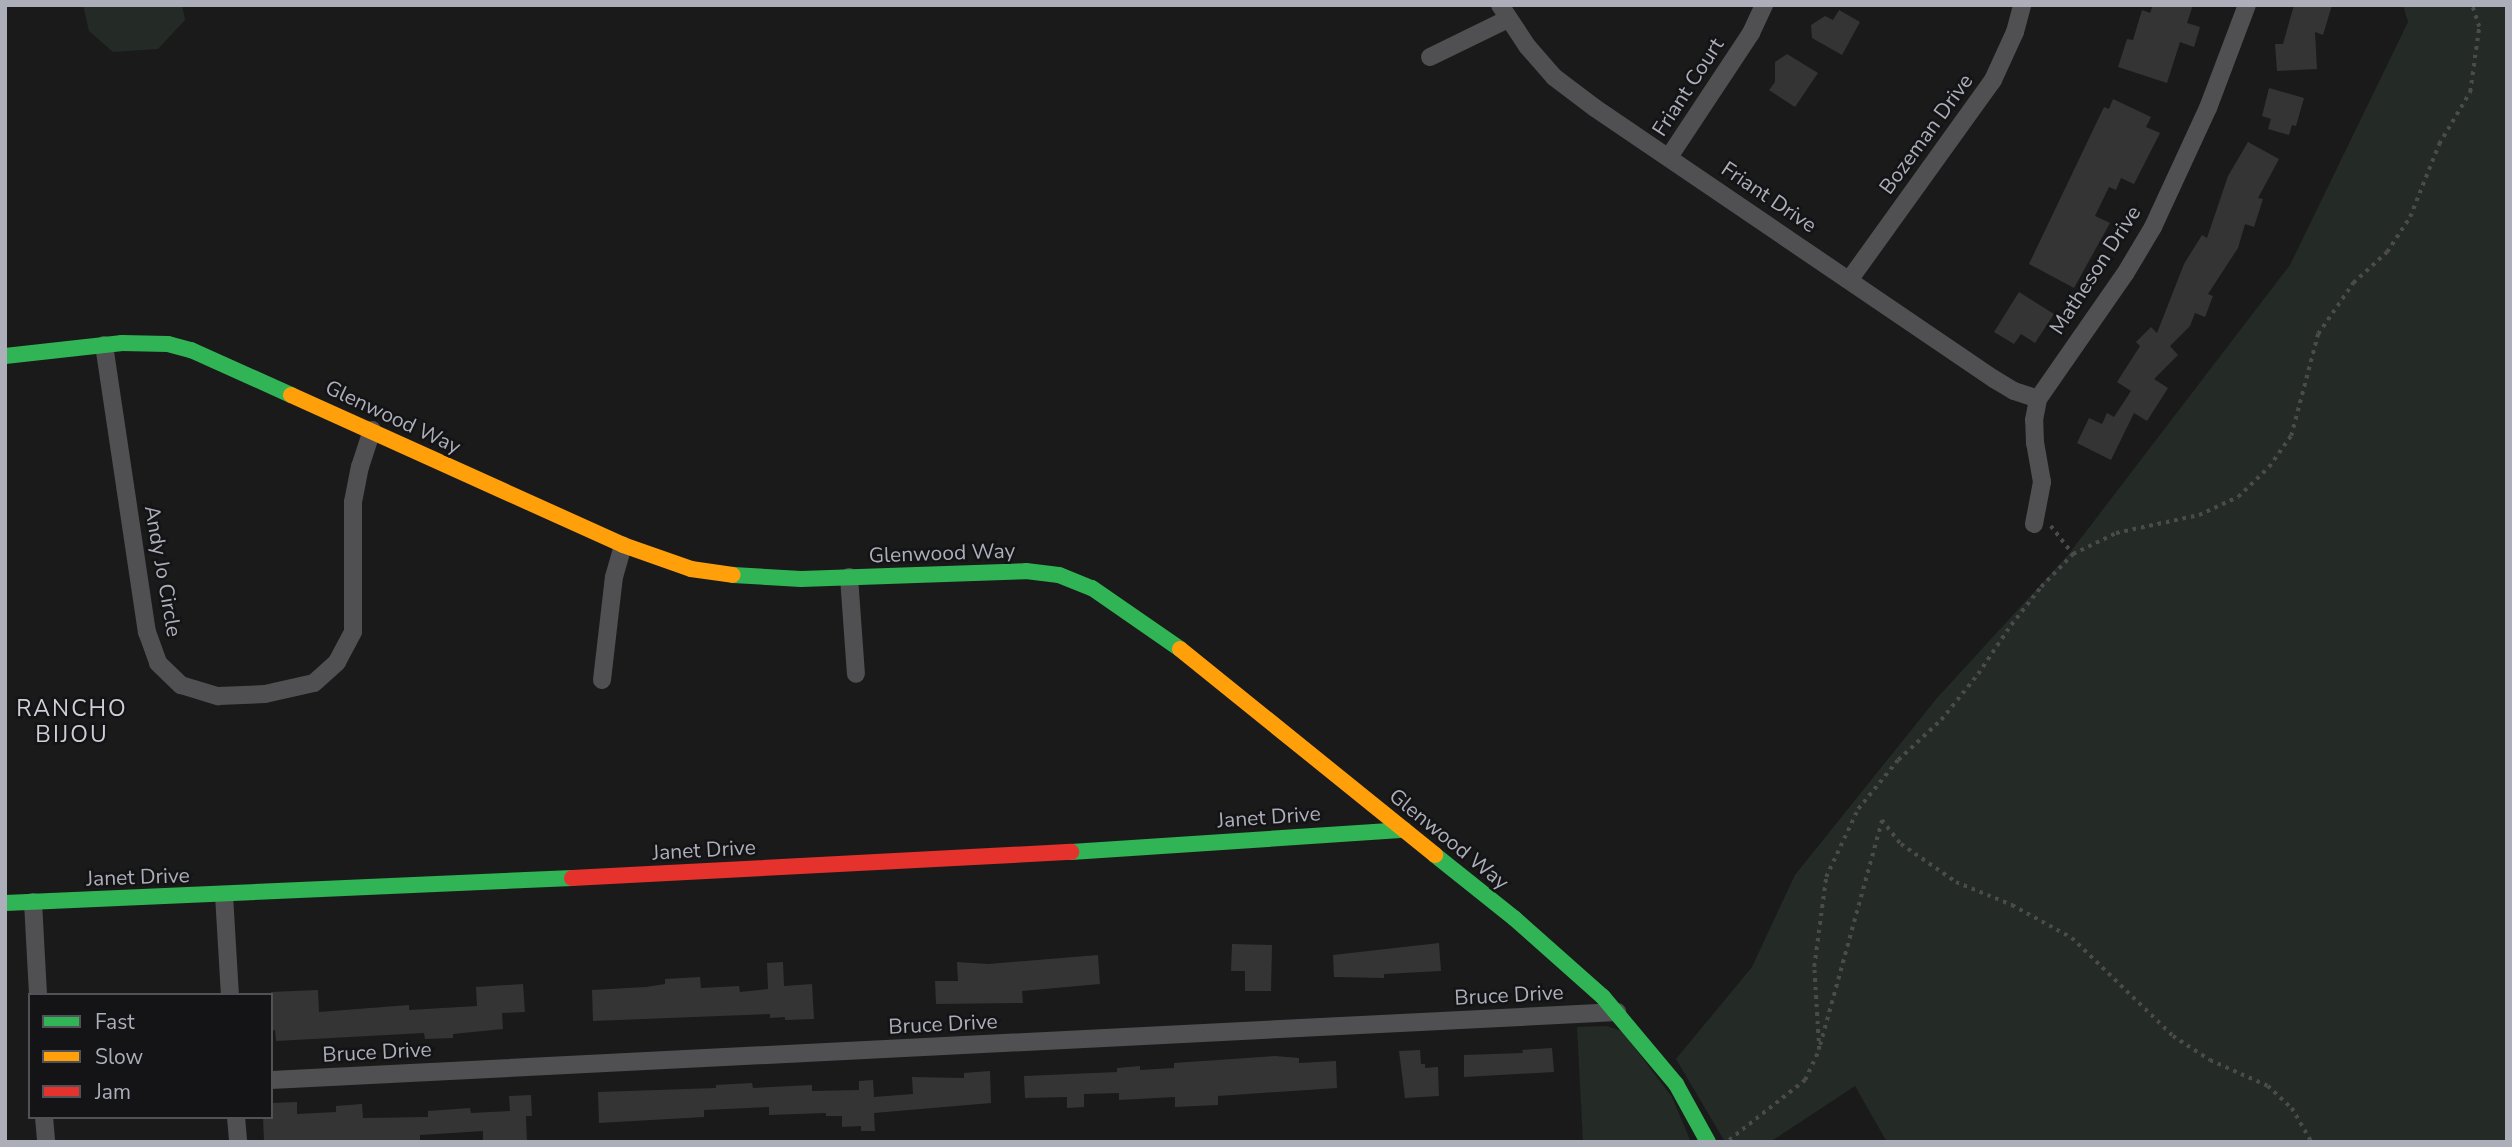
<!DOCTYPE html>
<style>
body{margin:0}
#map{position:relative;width:2512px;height:1147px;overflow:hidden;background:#1a1a1a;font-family:"Nunito Sans",sans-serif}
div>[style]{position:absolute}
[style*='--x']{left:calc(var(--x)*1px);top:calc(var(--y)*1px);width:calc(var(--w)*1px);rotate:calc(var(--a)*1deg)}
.green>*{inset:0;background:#242a25}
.building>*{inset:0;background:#343435}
.path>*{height:3.5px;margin-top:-1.75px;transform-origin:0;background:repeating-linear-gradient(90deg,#4b4b4e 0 3.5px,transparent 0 8.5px)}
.street>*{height:18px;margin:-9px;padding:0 9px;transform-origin:9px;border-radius:9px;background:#505053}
.fast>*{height:16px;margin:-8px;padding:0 8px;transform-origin:8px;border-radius:8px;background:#30b455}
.slow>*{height:16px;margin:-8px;padding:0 8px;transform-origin:8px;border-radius:8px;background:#ff9f0a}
.jam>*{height:16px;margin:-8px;padding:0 8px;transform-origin:8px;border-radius:8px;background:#e5322d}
span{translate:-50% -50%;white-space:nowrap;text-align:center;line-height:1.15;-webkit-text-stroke:5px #141416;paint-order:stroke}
.street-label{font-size:21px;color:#acaeb9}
.neighbourhood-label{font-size:23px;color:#cdced6;letter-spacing:2px}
.frame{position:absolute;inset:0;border:7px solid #acaeb9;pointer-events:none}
.legend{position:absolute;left:28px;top:993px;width:245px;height:126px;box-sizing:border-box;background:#141416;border:2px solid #515257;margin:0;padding:9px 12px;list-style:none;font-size:21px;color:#acaeb9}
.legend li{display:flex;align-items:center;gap:14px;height:35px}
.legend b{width:35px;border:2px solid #515257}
</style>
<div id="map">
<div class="green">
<i style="clip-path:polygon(83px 5px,182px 5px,185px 20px,158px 49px,113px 52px,89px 31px)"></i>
<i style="clip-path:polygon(2403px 5px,2507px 5px,2507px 1142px,1887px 1142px,1855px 1086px,1770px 1142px,1725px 1142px,1676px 1059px,1752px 967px,1795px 875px,1937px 698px,2068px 555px,2290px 265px,2408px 22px)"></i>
<i style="clip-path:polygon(1606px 1026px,1622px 1031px,1672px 1097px,1691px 1142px,1583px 1142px,1577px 1027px)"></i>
</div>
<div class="building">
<i style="clip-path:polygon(2153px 5px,2193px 5px,2187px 23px,2200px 27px,2194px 47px,2180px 42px,2167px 83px,2118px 67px,2127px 39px,2133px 40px,2142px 10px,2150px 13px)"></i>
<i style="clip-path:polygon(2294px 5px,2332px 5px,2323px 35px,2315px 32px,2317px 69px,2277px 71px,2275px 44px,2283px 44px)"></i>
<i style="clip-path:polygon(1839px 10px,1860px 22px,1842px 55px,1812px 38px,1811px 25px,1825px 16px,1833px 20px)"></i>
<i style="clip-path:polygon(1787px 54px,1818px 73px,1795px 107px,1769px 90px,1775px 82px,1775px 62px)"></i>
<i style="clip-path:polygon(2269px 88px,2304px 98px,2296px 126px,2292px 125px,2289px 135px,2268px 129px,2271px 119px,2262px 116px)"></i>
<i style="clip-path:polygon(2113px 99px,2151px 117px,2146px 127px,2160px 133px,2134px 184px,2121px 178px,2116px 190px,2109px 187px,2095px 216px,2110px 223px,2074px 288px,2029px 264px,2104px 107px,2109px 109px)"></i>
<i style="clip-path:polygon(2248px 142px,2279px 159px,2258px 198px,2263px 199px,2254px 227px,2245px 224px,2238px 248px,2208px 294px,2213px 296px,2205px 317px,2195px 313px,2190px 326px,2170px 346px,2178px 355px,2154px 379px,2168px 388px,2147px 421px,2134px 413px,2111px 460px,2077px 443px,2089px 418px,2102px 424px,2107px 413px,2114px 417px,2131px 391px,2117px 382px,2140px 346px,2136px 342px,2151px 327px,2157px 333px,2184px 264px,2202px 235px,2207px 238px,2228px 176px)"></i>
<i style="clip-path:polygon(2019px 292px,2054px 314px,2035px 343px,2021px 334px,2014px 344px,1994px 332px)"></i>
<i style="clip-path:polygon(1439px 943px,1441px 971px,1384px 974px,1384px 978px,1334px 977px,1333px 955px)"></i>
<i style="clip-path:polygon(1232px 944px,1272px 945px,1271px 991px,1245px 991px,1245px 971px,1231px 971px)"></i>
<i style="clip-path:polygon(1098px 955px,1100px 984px,1022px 991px,1023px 1003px,936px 1004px,935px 981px,958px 981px,957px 962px,988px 964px)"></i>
<i style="clip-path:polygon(783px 962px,784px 986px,812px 984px,814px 1019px,785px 1020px,785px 1017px,770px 1018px,770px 1014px,593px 1021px,592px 990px,646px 987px,665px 984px,665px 979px,700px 977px,701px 988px,739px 986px,740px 992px,768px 989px,767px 963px)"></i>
<i style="clip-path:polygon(523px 984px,525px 1012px,502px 1013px,503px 1029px,453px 1034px,453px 1038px,425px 1039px,424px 1033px,276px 1041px,275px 1030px,271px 1031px,271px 992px,318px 990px,319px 1012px,409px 1005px,409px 1010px,477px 1006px,476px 987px)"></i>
<i style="clip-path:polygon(1552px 1048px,1554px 1072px,1464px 1077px,1464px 1055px,1523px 1053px,1522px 1050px)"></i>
<i style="clip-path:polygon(1420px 1050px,1421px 1064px,1425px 1064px,1425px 1068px,1438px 1067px,1439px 1096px,1405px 1098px,1399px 1051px)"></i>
<i style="clip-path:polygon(1275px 1056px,1299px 1058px,1299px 1063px,1336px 1061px,1337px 1088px,1218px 1096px,1218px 1105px,1175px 1107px,1175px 1097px,1119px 1100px,1119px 1093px,1084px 1094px,1084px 1107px,1067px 1108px,1067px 1097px,1025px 1098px,1024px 1076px,1117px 1072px,1117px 1068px,1140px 1066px,1140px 1070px,1174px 1068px,1174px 1063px)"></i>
<i style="clip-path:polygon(990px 1071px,991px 1103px,874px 1113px,875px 1131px,861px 1131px,861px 1126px,842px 1127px,842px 1116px,826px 1116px,826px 1113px,769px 1115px,769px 1107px,704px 1110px,704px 1117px,599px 1123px,598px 1092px,716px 1088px,716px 1085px,752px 1083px,753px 1088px,812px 1085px,812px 1091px,859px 1090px,859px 1081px,873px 1080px,874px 1097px,913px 1094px,912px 1077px,964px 1078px,964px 1073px)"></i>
<i style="clip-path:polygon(531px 1095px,532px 1116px,526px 1116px,527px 1142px,483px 1142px,483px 1131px,420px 1135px,420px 1142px,264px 1142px,263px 1117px,271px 1117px,271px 1103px,297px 1102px,297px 1114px,336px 1112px,336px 1106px,362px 1104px,363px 1118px,428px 1117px,428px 1111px,470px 1108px,471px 1113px,510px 1111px,509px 1096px)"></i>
</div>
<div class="path">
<i style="--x:2051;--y:526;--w:36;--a:52"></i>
<i style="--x:1820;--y:1045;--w:233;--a:-74.6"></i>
<i style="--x:1882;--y:820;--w:31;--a:52"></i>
<i style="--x:1901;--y:844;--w:67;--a:34.6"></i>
<i style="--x:1956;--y:882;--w:61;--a:22.3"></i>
<i style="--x:2012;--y:905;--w:68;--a:28.8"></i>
<i style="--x:2072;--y:938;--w:141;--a:44.1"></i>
<i style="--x:2173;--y:1036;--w:44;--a:33"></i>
<i style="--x:2210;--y:1060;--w:64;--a:24.1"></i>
<i style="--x:2268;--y:1086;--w:33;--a:43"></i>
<i style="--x:2292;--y:1108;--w:39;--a:60"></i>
<i style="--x:1729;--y:1140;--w:97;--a:-38.3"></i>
<i style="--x:1805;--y:1080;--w:33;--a:-65"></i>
<i style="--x:1819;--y:1050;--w:83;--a:-93.4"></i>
<i style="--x:1814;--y:967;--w:91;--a:-82.4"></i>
<i style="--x:1826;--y:877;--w:75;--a:-64.8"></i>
<i style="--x:1858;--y:809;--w:63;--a:-50.8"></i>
<i style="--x:1898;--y:760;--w:59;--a:-42.9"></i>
<i style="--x:1941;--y:720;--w:59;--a:-51.2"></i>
<i style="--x:1978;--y:674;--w:59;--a:-56"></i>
<i style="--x:2011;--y:625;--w:48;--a:-51.7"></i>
<i style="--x:2041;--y:587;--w:46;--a:-45.9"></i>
<i style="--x:2073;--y:554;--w:48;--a:-26"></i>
<i style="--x:2116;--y:533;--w:85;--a:-12.2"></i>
<i style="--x:2199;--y:515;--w:43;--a:-24.8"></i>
<i style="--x:2238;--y:497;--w:43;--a:-44.1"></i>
<i style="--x:2269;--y:467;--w:38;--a:-55"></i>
<i style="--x:2291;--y:436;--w:106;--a:-75.2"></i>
<i style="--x:2318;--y:334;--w:62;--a:-55.5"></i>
<i style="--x:2353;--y:283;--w:46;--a:-42.4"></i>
<i style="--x:2387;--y:252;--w:42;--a:-56.7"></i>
<i style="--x:2410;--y:217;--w:79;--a:-68.3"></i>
<i style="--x:2439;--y:144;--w:61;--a:-59.2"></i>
<i style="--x:2470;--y:92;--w:66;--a:-82.1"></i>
<i style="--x:2479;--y:27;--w:23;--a:-108"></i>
</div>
<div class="street">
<i style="--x:1500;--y:5;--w:49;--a:56.6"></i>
<i style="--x:1527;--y:46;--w:41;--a:48.9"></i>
<i style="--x:1554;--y:77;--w:51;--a:37.1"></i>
<i style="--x:1595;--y:108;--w:482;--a:34.2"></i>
<i style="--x:1994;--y:379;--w:23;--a:31"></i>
<i style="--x:2014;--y:391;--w:25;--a:18"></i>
<i style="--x:1430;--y:57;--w:87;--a:-26"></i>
<i style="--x:1669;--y:157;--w:149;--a:-56.5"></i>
<i style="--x:1751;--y:33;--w:31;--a:-65"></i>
<i style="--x:1850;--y:279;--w:245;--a:-54.3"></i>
<i style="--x:1993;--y:80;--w:53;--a:-65.4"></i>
<i style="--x:2015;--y:32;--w:28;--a:-75"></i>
<i style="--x:104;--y:345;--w:290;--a:81.5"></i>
<i style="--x:147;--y:632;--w:33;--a:70"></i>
<i style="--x:158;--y:663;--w:32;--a:44"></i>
<i style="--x:181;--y:685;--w:39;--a:17"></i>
<i style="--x:218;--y:696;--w:47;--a:-2.4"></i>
<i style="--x:265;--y:694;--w:50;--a:-12.7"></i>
<i style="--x:314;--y:683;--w:31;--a:-42"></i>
<i style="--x:337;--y:662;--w:34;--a:-62"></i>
<i style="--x:353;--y:632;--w:130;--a:-90"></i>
<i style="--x:353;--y:502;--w:36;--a:-79"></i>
<i style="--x:360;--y:467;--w:39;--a:-72"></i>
<i style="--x:2034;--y:524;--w:43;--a:-79.2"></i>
<i style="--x:2042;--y:482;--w:40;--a:-100"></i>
<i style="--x:2035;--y:443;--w:23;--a:-92"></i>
<i style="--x:2034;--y:420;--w:21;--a:-79"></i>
<i style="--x:2038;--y:399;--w:152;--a:-55.2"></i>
<i style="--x:2125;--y:274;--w:55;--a:-59.2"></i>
<i style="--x:2153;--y:227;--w:131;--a:-65.2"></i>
<i style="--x:2208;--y:108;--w:110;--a:-69.3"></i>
<i style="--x:849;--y:577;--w:97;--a:85.9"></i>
<i style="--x:602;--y:680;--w:104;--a:-83.4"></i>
<i style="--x:614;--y:577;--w:33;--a:-74"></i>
<i style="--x:224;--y:895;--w:100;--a:86.6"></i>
<i style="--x:33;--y:902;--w:93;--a:86.9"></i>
<i style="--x:271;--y:1080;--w:1348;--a:-2.89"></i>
<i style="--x:44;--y:1117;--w:25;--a:85"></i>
<i style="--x:236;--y:1117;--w:25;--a:85"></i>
</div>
<div class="fast">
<i style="--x:5;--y:356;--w:118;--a:-6.3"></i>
<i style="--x:122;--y:343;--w:46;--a:1.2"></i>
<i style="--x:168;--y:344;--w:24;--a:15"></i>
<i style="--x:191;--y:350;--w:110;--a:24.2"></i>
<i style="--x:733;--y:575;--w:68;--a:3.4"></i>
<i style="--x:801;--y:579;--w:225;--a:-2"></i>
<i style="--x:1026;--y:571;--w:33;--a:7"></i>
<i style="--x:1059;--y:575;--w:35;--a:22"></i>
<i style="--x:1092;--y:588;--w:107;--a:34.7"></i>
<i style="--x:1071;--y:852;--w:334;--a:-3.8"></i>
<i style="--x:1435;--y:855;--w:101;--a:38.6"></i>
<i style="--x:1514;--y:918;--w:119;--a:41.6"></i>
<i style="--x:1603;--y:997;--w:114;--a:50"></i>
<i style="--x:1676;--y:1084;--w:66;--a:61.1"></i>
<i style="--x:5;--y:903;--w:568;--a:-2.52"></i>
</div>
<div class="slow">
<i style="--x:291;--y:395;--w:364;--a:24.3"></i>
<i style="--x:623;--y:545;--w:72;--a:19.4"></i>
<i style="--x:691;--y:569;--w:42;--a:8.1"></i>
<i style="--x:1180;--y:649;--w:328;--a:38.9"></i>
</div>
<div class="jam">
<i style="--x:572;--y:878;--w:500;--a:-3"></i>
</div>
<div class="street-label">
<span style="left:1688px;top:87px;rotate:-57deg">Friant Court</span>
<span style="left:1926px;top:134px;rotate:-54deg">Bozeman Drive</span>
<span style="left:1769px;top:197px;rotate:34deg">Friant Drive</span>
<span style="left:2095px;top:270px;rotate:-57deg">Matheson Drive</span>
<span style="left:393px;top:417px;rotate:25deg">Glenwood Way</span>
<span style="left:942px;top:553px;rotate:-2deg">Glenwood Way</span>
<span style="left:163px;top:571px;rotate:80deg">Andy Jo Circle</span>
<span style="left:1269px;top:817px;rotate:-4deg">Janet Drive</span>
<span style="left:1449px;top:839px;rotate:39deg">Glenwood Way</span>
<span style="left:704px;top:850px;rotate:-3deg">Janet Drive</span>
<span style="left:138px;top:877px;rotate:-2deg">Janet Drive</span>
<span style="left:1509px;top:995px;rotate:-3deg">Bruce Drive</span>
<span style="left:943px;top:1024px;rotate:-3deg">Bruce Drive</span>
<span style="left:377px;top:1052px;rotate:-3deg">Bruce Drive</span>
</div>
<div class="neighbourhood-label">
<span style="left:72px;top:722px">RANCHO<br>BIJOU</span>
</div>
<div class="frame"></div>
<ul class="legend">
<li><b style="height:9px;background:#30b455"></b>Fast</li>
<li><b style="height:9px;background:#ff9f0a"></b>Slow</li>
<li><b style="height:9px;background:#e5322d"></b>Jam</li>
</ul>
</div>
